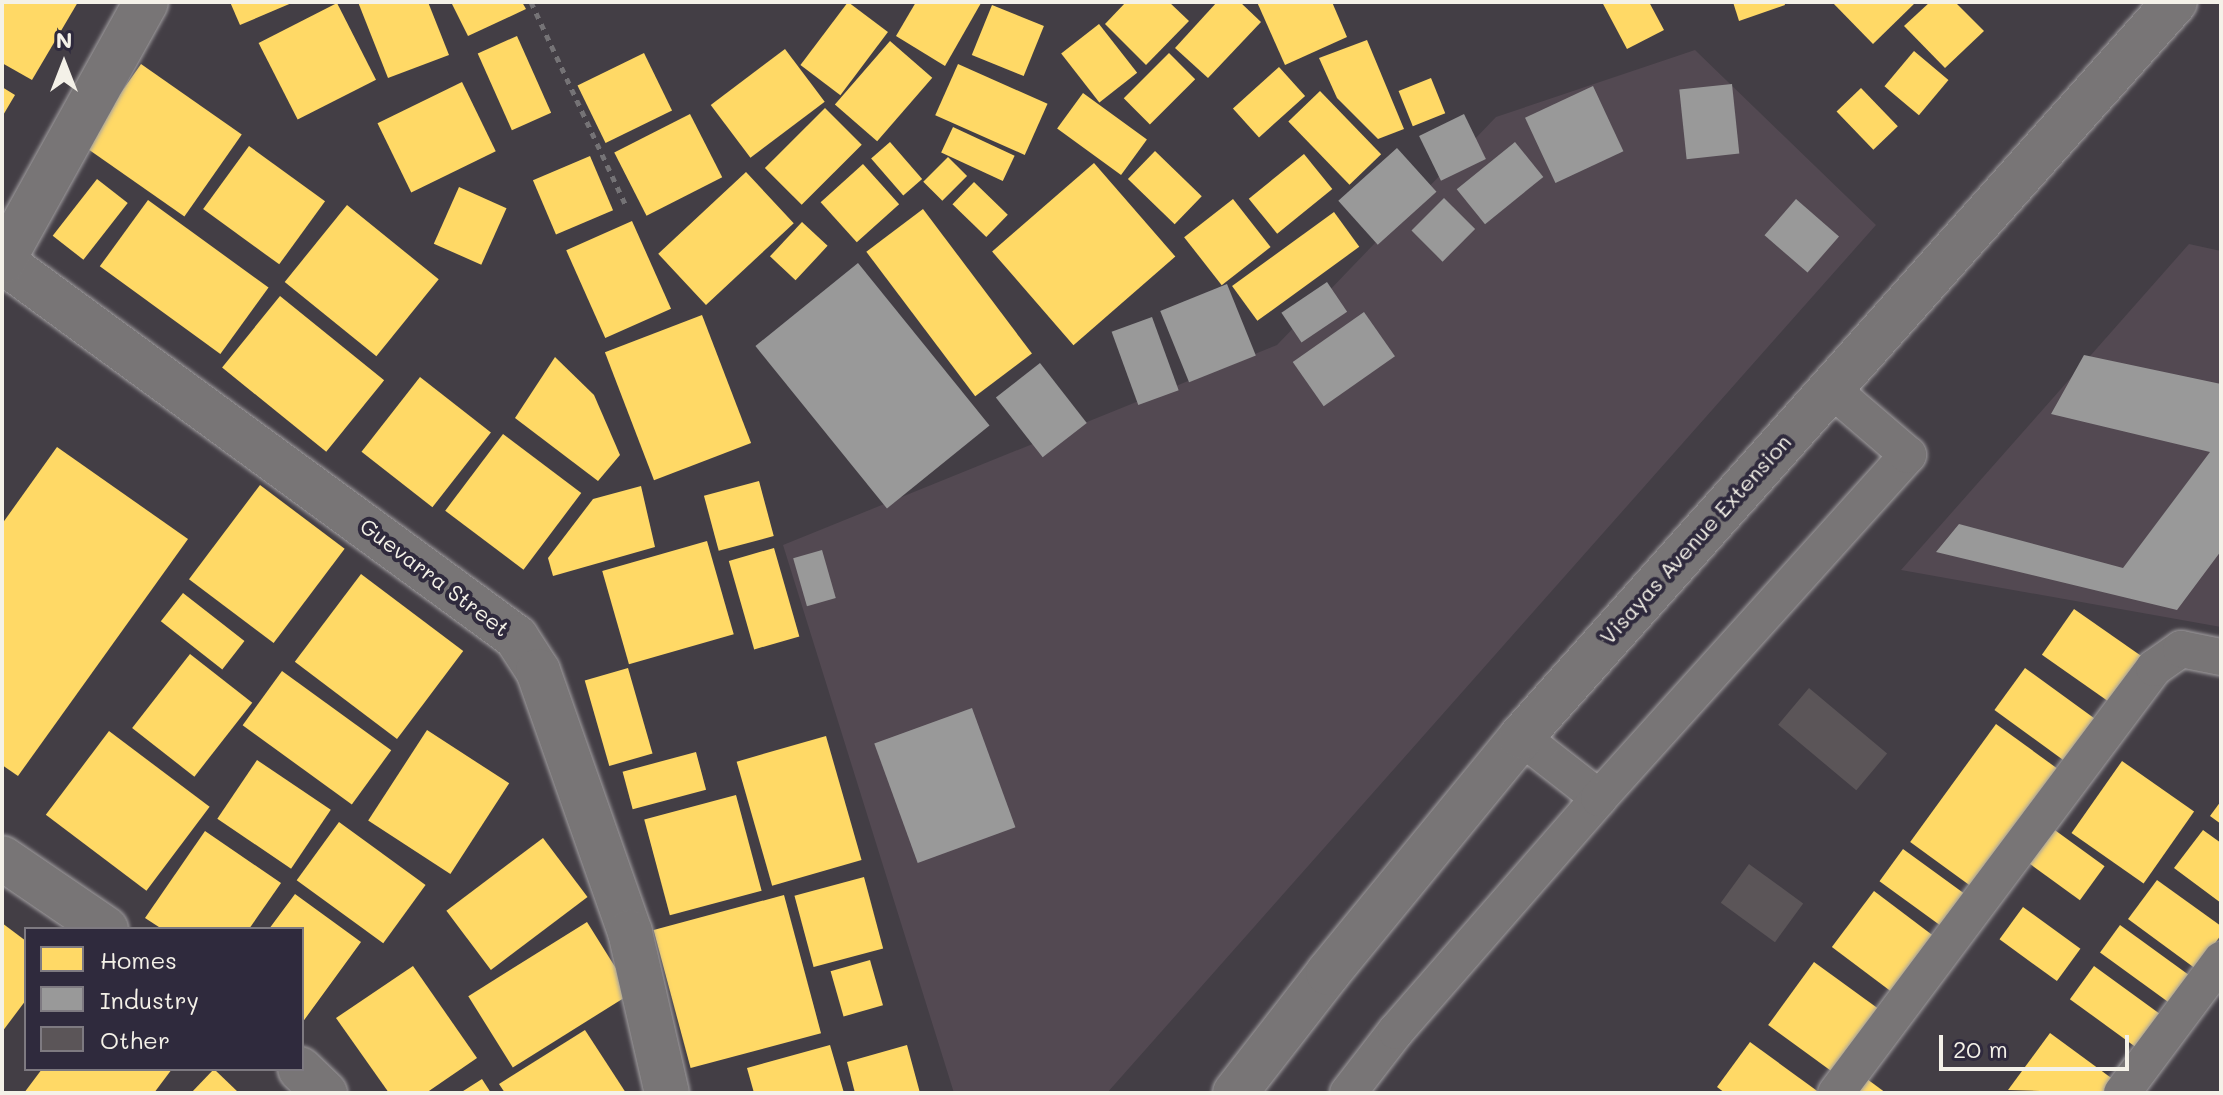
<!DOCTYPE html>
<style>
body{margin:0}
#map{position:relative;width:2223px;height:1095px;overflow:hidden;background:#433e45;font-family:Mali,sans-serif}
div>[style]{position:absolute}
[style*='--x']{left:calc(var(--x)*1px);top:calc(var(--y)*1px);width:calc(var(--w)*1px);rotate:calc(var(--a)*1deg)}
.built>*{inset:0;background:#534952}
.homes>*{inset:0;background:#ffd966;transform-origin:0 0}
.industry>*{inset:0;background:#999;transform-origin:0 0}
.building>*{inset:0;background:#5b5558;transform-origin:0 0}
.path>*{height:5px;margin-top:-2.5px;transform-origin:0;background:repeating-linear-gradient(90deg,#757376 0 6px,transparent 0 12px)}
.roads{filter:drop-shadow(0 0 2px #a29fa1) drop-shadow(0 0 2px #a29fa1)}
.service>*{height:36px;margin:-18px;padding:0 18px;transform-origin:18px;border-radius:18px;background:#787576}
.minor>*{height:44px;margin:-22px;padding:0 22px;transform-origin:22px;border-radius:22px;background:#787576}
span{translate:-50% -50%;white-space:nowrap;text-align:center;line-height:1.15;-webkit-text-stroke:8px #2f2a3d;paint-order:stroke}
.street-label{font-size:22px;color:#f4f1e8}
.frame{position:absolute;inset:0;border:4px solid #f4f1e8;pointer-events:none}
.legend{position:absolute;left:24px;top:927px;width:280px;height:144px;box-sizing:border-box;background:#2f2a3d;border:2px solid #7e7a81;margin:0;padding:10px 14px;list-style:none;font-size:24px;color:#f4f1e8}
.legend li{display:flex;align-items:center;gap:16px;height:40px}
.legend b{width:40px;border:2px solid #7e7a81}
.north{position:absolute;left:24px;top:24px;width:80px;height:80px;-webkit-text-stroke:6px #2f2a3d;paint-order:stroke;rotate:0deg;font-size:22px;font-weight:700;line-height:32px;text-align:center;color:#f4f1e8}
.north::after{content:'';display:block;margin:auto;width:28px;height:36px;background:#f4f1e8;clip-path:polygon(50% 0,100% 100%,50% 72%,0 100%)}
.scale{position:absolute;left:1939px;top:1035px;width:190px;height:36px;box-sizing:border-box;border:4px solid #f4f1e8;border-top:0;padding-left:10px;font-size:24px;line-height:28px;white-space:nowrap;color:#f4f1e8;-webkit-text-stroke:6px #2f2a3d;paint-order:stroke}
</style>
<div id="map">
<div class="built">
<i style="clip-path:polygon(1695px 50px,1876px 225px,1107px 1093px,954px 1093px,783px 545px,1277px 345px,1496px 117px)"></i>
<i style="clip-path:polygon(2189px 244px,2221px 251px,2221px 627px,1901px 570px)"></i>
</div>
<div class="homes">
<i style="clip-path:polygon(2px 2px,78px 2px,32px 80px,2px 63px)"></i>
<i style="clip-path:polygon(230px 2px,294px 2px,240px 25px)"></i>
<i style="clip-path:polygon(358px 2px,428px 2px,449px 55px,388px 78px)"></i>
<i style="clip-path:polygon(451px 2px,522px 2px,526px 9px,468px 36px)"></i>
<i style="left:848px;top:2px;width:50px;height:79px;rotate:37deg"></i>
<i style="clip-path:polygon(916px 2px,981px 3px,945px 66px,896px 36px)"></i>
<i style="clip-path:polygon(1126px 2px,1169px 2px,1189px 21px,1146px 65px,1105px 24px)"></i>
<i style="clip-path:polygon(1217px 2px,1240px 2px,1261px 22px,1208px 78px,1175px 48px)"></i>
<i style="clip-path:polygon(1257px 2px,1332px 2px,1347px 37px,1285px 65px)"></i>
<i style="clip-path:polygon(1602px 2px,1649px 2px,1664px 30px,1627px 49px)"></i>
<i style="clip-path:polygon(1733px 2px,1784px 2px,1785px 5px,1739px 21px)"></i>
<i style="clip-path:polygon(1832px 2px,1916px 2px,1873px 44px)"></i>
<i style="clip-path:polygon(1930px 2px,1955px 2px,1984px 31px,1945px 68px,1904px 26px)"></i>
<i style="left:337px;top:3px;width:86px;height:88px;rotate:63deg"></i>
<i style="left:992px;top:5px;width:56px;height:54px;rotate:22deg"></i>
<i style="left:1099px;top:24px;width:62px;height:48px;rotate:52deg"></i>
<i style="left:517px;top:36px;width:84px;height:43px;rotate:66deg"></i>
<i style="clip-path:polygon(1367px 40px,1404px 129px,1378px 139px,1337px 98px,1319px 58px)"></i>
<i style="left:890px;top:41px;width:56px;height:84px;rotate:41deg"></i>
<i style="left:785px;top:49px;width:66px;height:93px;rotate:53deg"></i>
<i style="left:1914px;top:51px;width:45px;height:46px;rotate:40deg"></i>
<i style="left:644px;top:53px;width:64px;height:74px;rotate:64deg"></i>
<i style="left:1169px;top:53px;width:37px;height:64px;rotate:45deg"></i>
<i style="left:141px;top:64px;width:123px;height:100px;rotate:35deg"></i>
<i style="left:958px;top:64px;width:98px;height:56px;rotate:24deg"></i>
<i style="left:1279px;top:67px;width:39px;height:62px;rotate:48deg"></i>
<i style="left:1431px;top:78px;width:38px;height:35px;rotate:68deg"></i>
<i style="left:462px;top:82px;width:77px;height:94px;rotate:64deg"></i>
<i style="clip-path:polygon(2px 87px,15px 95px,2px 117px)"></i>
<i style="left:1861px;top:88px;width:53px;height:34px;rotate:46deg"></i>
<i style="left:1320px;top:91px;width:88px;height:44px;rotate:46deg"></i>
<i style="left:1083px;top:93px;width:79px;height:44px;rotate:36deg"></i>
<i style="left:825px;top:108px;width:52px;height:85px;rotate:45deg"></i>
<i style="left:690px;top:114px;width:71px;height:85px;rotate:63deg"></i>
<i style="left:953px;top:127px;width:68px;height:28px;rotate:25deg"></i>
<i style="left:890px;top:142px;width:49px;height:25px;rotate:49deg"></i>
<i style="left:249px;top:146px;width:94px;height:78px;rotate:36deg"></i>
<i style="left:1155px;top:151px;width:65px;height:39px;rotate:44deg"></i>
<i style="left:1304px;top:154px;width:45px;height:71px;rotate:51deg"></i>
<i style="left:590px;top:156px;width:59px;height:62px;rotate:67deg"></i>
<i style="left:948px;top:157px;width:27px;height:35px;rotate:45deg"></i>
<i style="left:1094px;top:163px;width:124px;height:135px;rotate:49deg"></i>
<i style="left:863px;top:164px;width:54px;height:57px;rotate:48deg"></i>
<i style="left:746px;top:172px;width:70px;height:120px;rotate:47deg"></i>
<i style="left:97px;top:179px;width:39px;height:72px;rotate:38deg"></i>
<i style="left:974px;top:182px;width:47px;height:31px;rotate:44deg"></i>
<i style="left:459px;top:187px;width:52px;height:62px;rotate:24deg"></i>
<i style="left:1233px;top:199px;width:61px;height:62px;rotate:52deg"></i>
<i style="left:148px;top:200px;width:149px;height:82px;rotate:36deg"></i>
<i style="left:347px;top:205px;width:118px;height:99px;rotate:39deg"></i>
<i style="left:923px;top:209px;width:181px;height:71px;rotate:53deg"></i>
<i style="left:1334px;top:212px;width:43px;height:126px;rotate:54deg"></i>
<i style="left:632px;top:221px;width:96px;height:72px;rotate:66deg"></i>
<i style="left:802px;top:222px;width:35px;height:47px;rotate:43deg"></i>
<i style="left:280px;top:296px;width:134px;height:92px;rotate:39deg"></i>
<i style="left:702px;top:315px;width:137px;height:104px;rotate:69deg"></i>
<i style="clip-path:polygon(555px 357px,594px 395px,620px 455px,598px 481px,515px 418px)"></i>
<i style="left:420px;top:377px;width:90px;height:95px;rotate:38deg"></i>
<i style="left:503px;top:434px;width:98px;height:96px;rotate:37deg"></i>
<i style="clip-path:polygon(57px 447px,188px 539px,18px 776px,2px 765px,2px 524px)"></i>
<i style="left:759px;top:481px;width:57px;height:57px;rotate:75deg"></i>
<i style="left:260px;top:485px;width:106px;height:118px;rotate:37deg"></i>
<i style="clip-path:polygon(641px 486px,655px 547px,553px 576px,548px 558px,593px 499px)"></i>
<i style="left:707px;top:541px;width:97px;height:109px;rotate:74deg"></i>
<i style="left:774px;top:548px;width:92px;height:47px;rotate:74deg"></i>
<i style="left:361px;top:574px;width:128px;height:110px;rotate:37deg"></i>
<i style="left:183px;top:593px;width:78px;height:36px;rotate:38deg"></i>
<i style="left:2074px;top:609px;width:90px;height:56px;rotate:35deg"></i>
<i style="left:190px;top:654px;width:79px;height:94px;rotate:38deg"></i>
<i style="left:628px;top:668px;width:89px;height:45px;rotate:74deg"></i>
<i style="left:2025px;top:668px;width:97px;height:52px;rotate:36deg"></i>
<i style="left:282px;top:671px;width:135px;height:67px;rotate:36deg"></i>
<i style="left:1996px;top:724px;width:87px;height:146px;rotate:36deg"></i>
<i style="left:427px;top:730px;width:98px;height:108px;rotate:33deg"></i>
<i style="left:109px;top:731px;width:126px;height:105px;rotate:37deg"></i>
<i style="left:826px;top:736px;width:129px;height:93px;rotate:74deg"></i>
<i style="left:696px;top:752px;width:39px;height:76px;rotate:75deg"></i>
<i style="left:257px;top:760px;width:89px;height:71px;rotate:34deg"></i>
<i style="left:2122px;top:761px;width:88px;height:88px;rotate:35deg"></i>
<i style="left:736px;top:795px;width:99px;height:95px;rotate:75deg"></i>
<i style="clip-path:polygon(2221px 801px,2221px 824px,2210px 816px)"></i>
<i style="left:339px;top:822px;width:107px;height:72px;rotate:36deg"></i>
<i style="left:2052px;top:828px;width:65px;height:42px;rotate:36deg"></i>
<i style="clip-path:polygon(2203px 830px,2221px 843px,2221px 903px,2174px 868px)"></i>
<i style="clip-path:polygon(205px 831px,281px 883px,249px 929px,162px 929px,145px 918px)"></i>
<i style="left:543px;top:838px;width:74px;height:121px;rotate:53deg"></i>
<i style="left:1903px;top:849px;width:88px;height:40px;rotate:36deg"></i>
<i style="left:864px;top:877px;width:74px;height:72px;rotate:75deg"></i>
<i style="clip-path:polygon(2157px 880px,2221px 926px,2221px 935px,2196px 969px,2128px 919px)"></i>
<i style="left:1874px;top:891px;width:85px;height:70px;rotate:37deg"></i>
<i style="clip-path:polygon(295px 894px,361px 942px,302px 1023px,302px 929px,269px 929px)"></i>
<i style="left:784px;top:895px;width:143px;height:135px;rotate:75deg"></i>
<i style="left:2023px;top:907px;width:71px;height:40px;rotate:36deg"></i>
<i style="left:587px;top:922px;width:84px;height:140px;rotate:58deg"></i>
<i style="clip-path:polygon(2px 923px,26px 941px,26px 1000px,2px 1032px)"></i>
<i style="left:2120px;top:925px;width:86px;height:34px;rotate:36deg"></i>
<i style="left:870px;top:960px;width:47px;height:41px;rotate:74deg"></i>
<i style="left:1814px;top:962px;width:86px;height:78px;rotate:36deg"></i>
<i style="clip-path:polygon(413px 966px,477px 1058px,426px 1093px,389px 1093px,336px 1018px)"></i>
<i style="left:2094px;top:966px;width:85px;height:41px;rotate:36deg"></i>
<i style="clip-path:polygon(585px 1030px,626px 1093px,505px 1093px,499px 1084px)"></i>
<i style="clip-path:polygon(2050px 1033px,2114px 1080px,2105px 1093px,2008px 1090px)"></i>
<i style="clip-path:polygon(1750px 1042px,1820px 1093px,1725px 1093px,1717px 1087px)"></i>
<i style="clip-path:polygon(830px 1045px,844px 1093px,754px 1093px,747px 1068px)"></i>
<i style="clip-path:polygon(907px 1045px,920px 1093px,855px 1093px,847px 1062px)"></i>
<i style="clip-path:polygon(42px 1069px,172px 1069px,154px 1093px,24px 1093px)"></i>
<i style="clip-path:polygon(214px 1069px,239px 1093px,191px 1093px)"></i>
<i style="clip-path:polygon(482px 1079px,491px 1093px,460px 1093px)"></i>
<i style="clip-path:polygon(1867px 1079px,1886px 1093px,1856px 1093px)"></i>
</div>
<div class="industry">
<i style="left:1732px;top:84px;width:70px;height:53px;rotate:84deg"></i>
<i style="left:1593px;top:86px;width:72px;height:75px;rotate:65deg"></i>
<i style="left:1464px;top:114px;width:50px;height:50px;rotate:64deg"></i>
<i style="left:1515px;top:142px;width:45px;height:75px;rotate:51deg"></i>
<i style="left:1397px;top:148px;width:59px;height:79px;rotate:48deg"></i>
<i style="left:1444px;top:198px;width:44px;height:46px;rotate:45deg"></i>
<i style="left:1796px;top:199px;width:57px;height:48px;rotate:41deg"></i>
<i style="left:858px;top:263px;width:209px;height:132px;rotate:51deg"></i>
<i style="left:1327px;top:282px;width:36px;height:55px;rotate:56deg"></i>
<i style="left:1227px;top:284px;width:77px;height:72px;rotate:68deg"></i>
<i style="left:1364px;top:312px;width:54px;height:87px;rotate:55deg"></i>
<i style="left:1152px;top:317px;width:78px;height:43px;rotate:70deg"></i>
<i style="clip-path:polygon(2084px 355px,2221px 384px,2221px 551px,2177px 610px,1936px 552px,1959px 524px,2123px 568px,2210px 452px,2051px 414px)"></i>
<i style="left:1040px;top:363px;width:76px;height:56px;rotate:52deg"></i>
<i style="left:822px;top:550px;width:50px;height:30px;rotate:74deg"></i>
<i style="left:972px;top:708px;width:127px;height:104px;rotate:70deg"></i>
</div>
<div class="building">
<i style="left:1809px;top:688px;width:102px;height:48px;rotate:40deg"></i>
<i style="left:1749px;top:864px;width:67px;height:48px;rotate:36deg"></i>
</div>
<div class="path">
<i style="--x:531;--y:2;--w:227;--a:65"></i>
</div>
<div class="roads">
<div class="service">
<i style="--x:1521;--y:737;--w:99;--a:38"></i>
<i style="--x:1348;--y:1093;--w:78;--a:-52.3"></i>
<i style="--x:1396;--y:1031;--w:309;--a:-48.9"></i>
<i style="--x:1599;--y:798;--w:462;--a:-48"></i>
<i style="--x:1908;--y:455;--w:103;--a:-139.3"></i>
<i style="--x:1836;--y:1093;--w:531;--a:-53.19"></i>
<i style="--x:2154;--y:668;--w:33;--a:-35"></i>
<i style="--x:2181;--y:649;--w:41;--a:11.3"></i>
<i style="--x:2122;--y:1093;--w:166;--a:-53.3"></i>
</div>
<div class="minor">
<i style="--x:2;--y:261;--w:637;--a:36.19"></i>
<i style="--x:516;--y:637;--w:40;--a:57.1"></i>
<i style="--x:538;--y:671;--w:277;--a:70.6"></i>
<i style="--x:630;--y:932;--w:165;--a:77.1"></i>
<i style="--x:2;--y:262;--w:297;--a:-61"></i>
<i style="--x:2;--y:858;--w:126;--a:34.3"></i>
<i style="--x:300;--y:1069;--w:35;--a:44"></i>
<i style="--x:1235;--y:1093;--w:152;--a:-52.2"></i>
<i style="--x:1328;--y:973;--w:305;--a:-50.7"></i>
<i style="--x:1521;--y:737;--w:984;--a:-48.34"></i>
</div>
</div>
<div class="street-label">
<span style="left:1695px;top:539px;rotate:-48deg">Visayas Avenue Extension</span>
<span style="left:435px;top:577px;rotate:37deg">Guevarra Street</span>
</div>
<div class="frame"></div>
<ul class="legend">
<li><b style="height:22px;background:#ffd966"></b>Homes</li>
<li><b style="height:22px;background:#999"></b>Industry</li>
<li><b style="height:22px;background:#5b5558"></b>Other</li>
</ul>
<div class="north">N</div>
<div class="scale">20 m</div>
</div>
